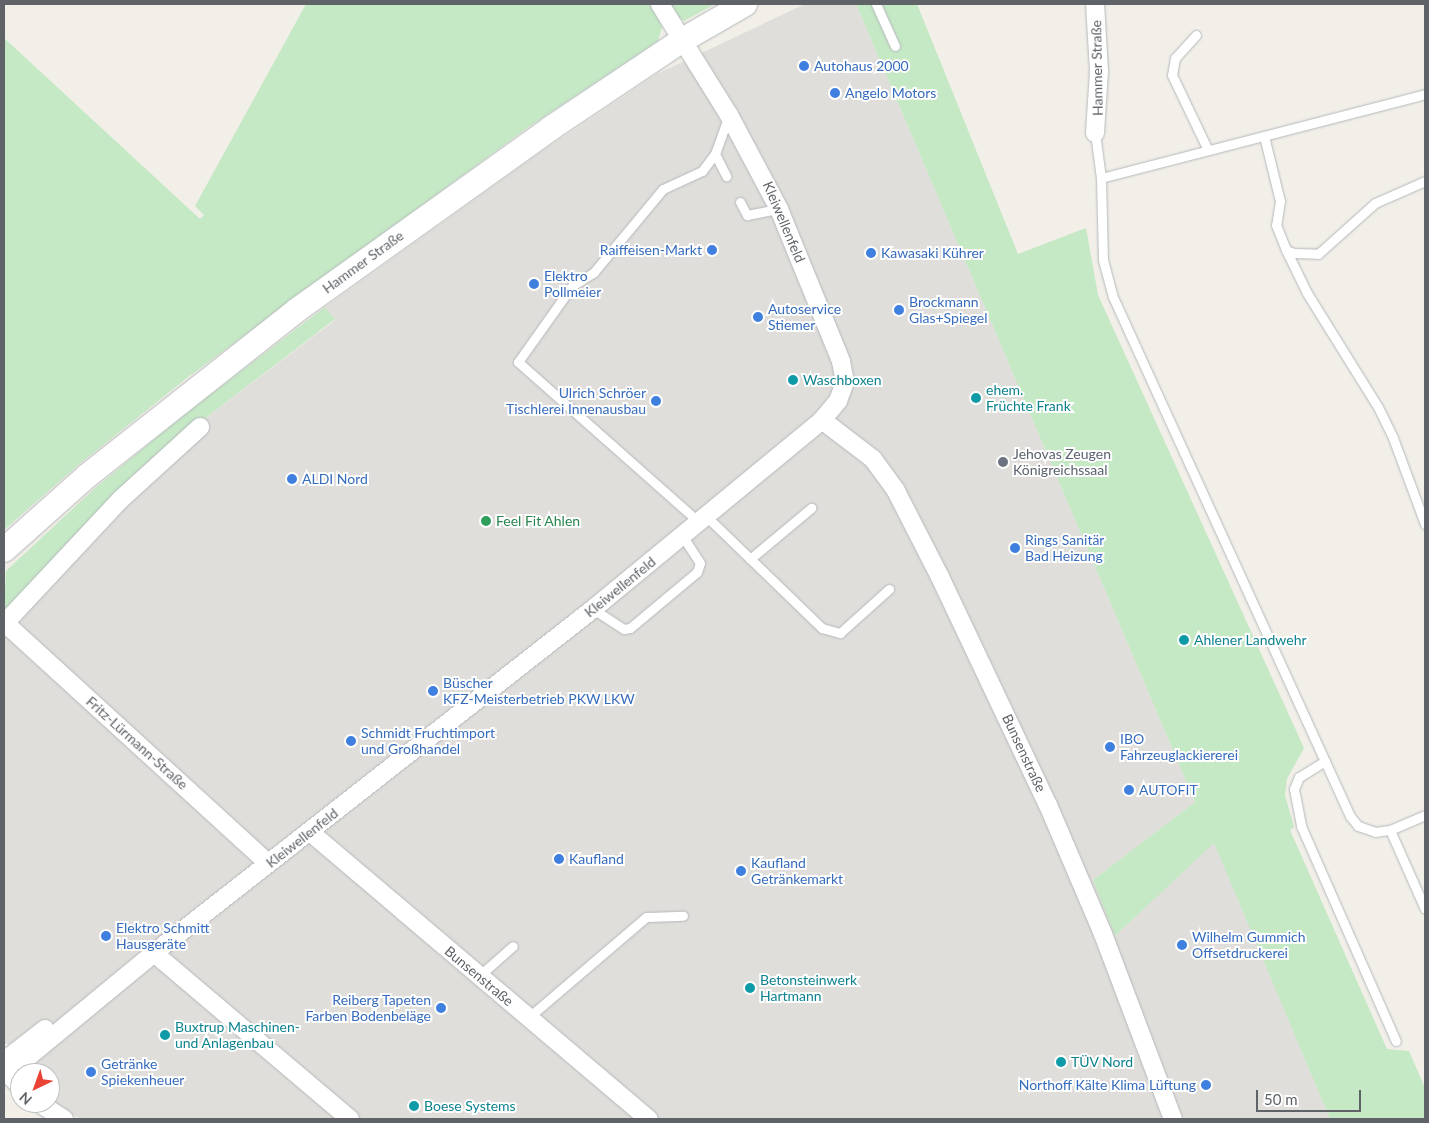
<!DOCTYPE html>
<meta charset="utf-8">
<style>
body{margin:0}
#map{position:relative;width:1429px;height:1123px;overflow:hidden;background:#f1efe8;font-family:Lato,sans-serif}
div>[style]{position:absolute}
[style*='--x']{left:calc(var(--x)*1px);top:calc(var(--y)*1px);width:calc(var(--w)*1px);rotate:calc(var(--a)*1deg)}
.industrial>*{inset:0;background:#e0deda}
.green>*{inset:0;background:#c5e8c5}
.roads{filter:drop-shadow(0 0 1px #b5b8bc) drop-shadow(0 0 1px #b5b8bc)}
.service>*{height:9px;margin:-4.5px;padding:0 4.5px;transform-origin:4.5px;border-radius:4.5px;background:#fff}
.minor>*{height:18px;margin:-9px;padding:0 9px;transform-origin:9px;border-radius:9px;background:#fff}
.secondary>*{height:24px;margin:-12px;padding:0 12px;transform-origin:12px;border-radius:12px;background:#fff}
.dots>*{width:14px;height:14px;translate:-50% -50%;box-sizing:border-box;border:2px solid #fff;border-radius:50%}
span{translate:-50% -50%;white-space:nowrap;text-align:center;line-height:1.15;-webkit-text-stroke:4px #fff;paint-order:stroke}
.shop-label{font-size:14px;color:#366cbe}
.left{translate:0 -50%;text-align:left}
.right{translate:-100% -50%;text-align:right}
.street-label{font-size:14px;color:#5f6368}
.culture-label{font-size:14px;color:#0d838f}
.worship-label{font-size:14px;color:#5b616d}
.leisure-label{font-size:14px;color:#27864d}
.frame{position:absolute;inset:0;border:5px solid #5f6368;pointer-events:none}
.north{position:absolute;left:10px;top:1063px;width:50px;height:50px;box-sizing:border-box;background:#fff;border:1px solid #bfc1c3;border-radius:50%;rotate:222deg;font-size:14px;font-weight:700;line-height:20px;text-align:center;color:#5f6368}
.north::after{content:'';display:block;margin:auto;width:18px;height:22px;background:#ea4335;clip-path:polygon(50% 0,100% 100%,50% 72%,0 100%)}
.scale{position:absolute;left:1256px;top:1090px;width:105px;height:22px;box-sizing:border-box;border:2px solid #5f6368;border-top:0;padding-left:6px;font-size:15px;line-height:18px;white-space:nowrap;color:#5f6368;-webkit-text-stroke:4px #fff;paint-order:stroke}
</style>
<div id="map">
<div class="industrial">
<i style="clip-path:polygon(805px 4px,856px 4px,1195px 802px,1093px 880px,1115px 936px,1214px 842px,1330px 1119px,80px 1119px,65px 1111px,50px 1101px,50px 1073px,23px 1073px,29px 1064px,9px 1044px,4px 1044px,4px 616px,174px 442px,335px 320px,325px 307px,545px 149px,657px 74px)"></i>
</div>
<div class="green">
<i style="clip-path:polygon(306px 4px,653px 4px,662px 27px,658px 41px,527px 128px,188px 377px,77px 466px,4px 530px,4px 38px,200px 219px,204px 215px,195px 206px)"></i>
<i style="clip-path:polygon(667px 4px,715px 4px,684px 21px,670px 11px)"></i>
<i style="clip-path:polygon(856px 4px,917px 4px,1018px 254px,1086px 228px,1098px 295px,1304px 748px,1287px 779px,1285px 795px,1294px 827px,1290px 830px,1387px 1049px,1409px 1051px,1425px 1088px,1425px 1119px,1330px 1119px,1214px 843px,1115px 936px,1093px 880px,1195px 802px)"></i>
<i style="clip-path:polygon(325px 307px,335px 319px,174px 442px,4px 615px,6px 571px,94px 489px,185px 414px)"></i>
</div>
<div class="roads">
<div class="service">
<i style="--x:876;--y:4;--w:46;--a:65.7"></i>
<i style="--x:1196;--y:35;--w:31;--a:132"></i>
<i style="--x:1175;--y:58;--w:17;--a:100"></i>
<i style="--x:1172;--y:75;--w:83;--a:64.4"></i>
<i style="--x:1095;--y:133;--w:45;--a:82.4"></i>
<i style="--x:1101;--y:178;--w:82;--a:88.6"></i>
<i style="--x:1103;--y:260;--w:38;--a:75"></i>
<i style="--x:1113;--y:297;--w:571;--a:65.46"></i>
<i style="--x:1350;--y:816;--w:13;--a:51"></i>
<i style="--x:1358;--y:826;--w:18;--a:19"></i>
<i style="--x:1375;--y:832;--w:15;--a:-8"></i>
<i style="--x:1390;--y:830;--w:86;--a:66.1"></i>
<i style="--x:1264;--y:136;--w:67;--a:76.2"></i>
<i style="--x:1280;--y:201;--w:24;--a:99"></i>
<i style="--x:1276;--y:225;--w:27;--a:68"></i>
<i style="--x:1286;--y:250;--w:9;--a:21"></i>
<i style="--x:1294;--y:253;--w:24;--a:2"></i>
<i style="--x:1318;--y:254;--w:76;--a:-41.8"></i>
<i style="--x:1375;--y:203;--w:55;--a:-23.7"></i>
<i style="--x:715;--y:154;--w:25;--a:63"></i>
<i style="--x:1101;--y:178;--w:335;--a:-14.5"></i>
<i style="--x:740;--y:202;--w:15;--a:62"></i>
<i style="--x:747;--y:215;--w:33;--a:-11"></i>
<i style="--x:1286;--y:250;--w:48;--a:64"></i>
<i style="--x:1307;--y:293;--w:134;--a:58.1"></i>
<i style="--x:1378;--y:407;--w:34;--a:64"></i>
<i style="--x:1393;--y:438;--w:92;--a:69.6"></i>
<i style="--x:707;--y:517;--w:160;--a:44"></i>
<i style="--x:822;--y:628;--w:19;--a:16"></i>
<i style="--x:840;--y:633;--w:66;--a:-41.9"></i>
<i style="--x:700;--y:523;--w:243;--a:-138.5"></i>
<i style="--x:518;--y:362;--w:93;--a:-54.6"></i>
<i style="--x:572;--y:286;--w:26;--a:-32"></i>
<i style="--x:594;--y:272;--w:108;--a:-50.3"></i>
<i style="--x:663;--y:189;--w:43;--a:-24.8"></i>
<i style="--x:702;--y:171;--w:21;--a:-53"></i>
<i style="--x:715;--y:154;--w:41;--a:-70.3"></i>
<i style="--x:750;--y:559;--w:80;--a:-39.9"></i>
<i style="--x:593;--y:609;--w:37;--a:33"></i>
<i style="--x:624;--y:629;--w:6;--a:-9"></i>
<i style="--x:630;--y:628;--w:87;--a:-39.9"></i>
<i style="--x:697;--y:572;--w:9;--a:-72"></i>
<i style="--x:700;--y:563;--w:31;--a:-123"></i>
<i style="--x:1325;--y:761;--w:31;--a:148"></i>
<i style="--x:1299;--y:777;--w:13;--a:113"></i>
<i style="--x:1294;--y:789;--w:38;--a:79"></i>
<i style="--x:1301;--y:826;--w:235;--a:66.2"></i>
<i style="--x:1390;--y:830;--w:38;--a:-23"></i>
<i style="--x:479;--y:976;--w:45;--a:-41.4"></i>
<i style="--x:529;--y:1017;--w:154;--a:-40.5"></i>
<i style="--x:646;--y:917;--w:37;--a:-2"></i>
</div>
<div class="minor">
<i style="--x:1095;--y:133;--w:62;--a:-86.3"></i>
<i style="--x:1099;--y:71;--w:67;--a:-93.4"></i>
<i style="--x:822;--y:420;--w:64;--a:37.4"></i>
<i style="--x:873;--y:459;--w:39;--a:54"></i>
<i style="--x:896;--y:491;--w:97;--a:62.9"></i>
<i style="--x:940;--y:577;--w:252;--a:64.7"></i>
<i style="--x:1048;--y:805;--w:140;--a:66.9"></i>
<i style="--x:1103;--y:934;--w:198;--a:69.3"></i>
<i style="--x:5;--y:623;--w:356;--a:42.4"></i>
<i style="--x:4;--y:624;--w:171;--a:-46.9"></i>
<i style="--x:121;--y:499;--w:107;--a:-42.3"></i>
<i style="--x:310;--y:832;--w:444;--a:40.3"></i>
<i style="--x:154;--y:953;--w:257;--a:40.3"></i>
<i style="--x:4;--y:1061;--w:52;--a:-38"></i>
<i style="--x:4;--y:1064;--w:25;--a:-16"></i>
<i style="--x:28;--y:1057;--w:163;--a:-39.5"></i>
<i style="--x:154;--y:953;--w:558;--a:-38.08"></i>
<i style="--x:593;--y:609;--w:297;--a:-39.5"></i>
<i style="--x:822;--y:420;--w:25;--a:-50"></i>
<i style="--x:838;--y:401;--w:20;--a:-70"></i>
<i style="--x:845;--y:382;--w:21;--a:-101"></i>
<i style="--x:841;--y:361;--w:164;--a:-112.2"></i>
<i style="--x:779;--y:209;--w:106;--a:-118"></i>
<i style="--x:729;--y:115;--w:131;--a:-121.9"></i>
<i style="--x:4;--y:1069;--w:24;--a:48"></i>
<i style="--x:39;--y:1103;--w:30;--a:33"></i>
</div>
<div class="secondary">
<i style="--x:4;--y:550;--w:111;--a:-41.7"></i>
<i style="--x:87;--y:476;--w:268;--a:-38.3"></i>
<i style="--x:297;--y:310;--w:312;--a:-35.6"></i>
<i style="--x:551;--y:128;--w:156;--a:-33.8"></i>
<i style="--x:681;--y:41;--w:74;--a:-30"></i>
</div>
</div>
<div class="dots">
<i style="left:804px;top:66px;background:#3f7fe0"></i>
<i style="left:835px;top:93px;background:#3f7fe0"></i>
<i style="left:712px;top:250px;background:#3f7fe0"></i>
<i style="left:871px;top:253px;background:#3f7fe0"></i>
<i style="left:534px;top:284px;background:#3f7fe0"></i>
<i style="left:899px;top:310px;background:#3f7fe0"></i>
<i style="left:758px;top:317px;background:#3f7fe0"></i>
<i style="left:793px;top:380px;background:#0f9aa8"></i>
<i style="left:976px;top:398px;background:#0f9aa8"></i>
<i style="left:656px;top:401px;background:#3f7fe0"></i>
<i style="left:1003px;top:462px;background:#6b7280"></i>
<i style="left:292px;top:479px;background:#3f7fe0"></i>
<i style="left:486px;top:521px;background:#2e9e5b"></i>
<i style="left:1015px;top:548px;background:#3f7fe0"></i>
<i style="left:1184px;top:640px;background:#0f9aa8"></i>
<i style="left:433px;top:691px;background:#3f7fe0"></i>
<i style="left:351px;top:741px;background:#3f7fe0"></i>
<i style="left:1110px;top:747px;background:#3f7fe0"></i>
<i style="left:1129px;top:790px;background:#3f7fe0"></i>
<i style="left:559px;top:859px;background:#3f7fe0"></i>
<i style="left:741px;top:871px;background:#3f7fe0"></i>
<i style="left:106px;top:936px;background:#3f7fe0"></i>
<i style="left:1182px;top:945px;background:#3f7fe0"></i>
<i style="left:750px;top:988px;background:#0f9aa8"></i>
<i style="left:441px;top:1008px;background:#3f7fe0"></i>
<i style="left:165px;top:1035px;background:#0f9aa8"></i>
<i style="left:1061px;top:1062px;background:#0f9aa8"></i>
<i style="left:91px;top:1072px;background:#3f7fe0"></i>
<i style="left:1206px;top:1085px;background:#3f7fe0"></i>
<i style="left:414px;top:1106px;background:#0f9aa8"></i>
</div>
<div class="shop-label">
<span class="left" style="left:814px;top:66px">Autohaus 2000</span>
<span class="left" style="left:845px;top:93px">Angelo Motors</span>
<span class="right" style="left:702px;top:250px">Raiffeisen-Markt</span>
<span class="left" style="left:881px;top:253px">Kawasaki Kührer</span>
<span class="left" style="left:544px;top:284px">Elektro<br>Pollmeier</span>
<span class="left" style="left:909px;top:310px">Brockmann<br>Glas+Spiegel</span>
<span class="left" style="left:768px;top:317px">Autoservice<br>Stiemer</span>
<span class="right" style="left:646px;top:401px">Ulrich Schröer<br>Tischlerei Innenausbau</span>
<span class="left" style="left:302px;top:479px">ALDI Nord</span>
<span class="left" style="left:1025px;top:548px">Rings Sanitär<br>Bad Heizung</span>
<span class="left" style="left:443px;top:691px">Büscher<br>KFZ-Meisterbetrieb PKW LKW</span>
<span class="left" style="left:361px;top:741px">Schmidt Fruchtimport<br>und Großhandel</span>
<span class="left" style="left:1120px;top:747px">IBO<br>Fahrzeuglackiererei</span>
<span class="left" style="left:1139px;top:790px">AUTOFIT</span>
<span class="left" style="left:569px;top:859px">Kaufland</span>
<span class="left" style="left:751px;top:871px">Kaufland<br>Getränkemarkt</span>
<span class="left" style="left:116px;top:936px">Elektro Schmitt<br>Hausgeräte</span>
<span class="left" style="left:1192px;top:945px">Wilhelm Gummich<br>Offsetdruckerei</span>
<span class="right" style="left:431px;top:1008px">Reiberg Tapeten<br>Farben Bodenbeläge</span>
<span class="left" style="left:101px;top:1072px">Getränke<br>Spiekenheuer</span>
<span class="right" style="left:1196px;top:1085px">Northoff Kälte Klima Lüftung</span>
</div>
<div class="street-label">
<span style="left:1097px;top:68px;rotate:-91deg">Hammer Straße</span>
<span style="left:784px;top:222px;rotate:67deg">Kleiwellenfeld</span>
<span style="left:363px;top:262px;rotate:-36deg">Hammer Straße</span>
<span style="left:620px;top:587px;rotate:-39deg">Kleiwellenfeld</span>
<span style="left:137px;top:743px;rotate:42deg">Fritz-Lürmann-Straße</span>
<span style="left:1024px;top:753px;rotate:65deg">Bunsenstraße</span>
<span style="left:302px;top:838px;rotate:-38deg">Kleiwellenfeld</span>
<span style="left:479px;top:976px;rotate:40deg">Bunsenstraße</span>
</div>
<div class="culture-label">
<span class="left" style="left:803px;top:380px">Waschboxen</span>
<span class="left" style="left:986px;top:398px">ehem.<br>Früchte Frank</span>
<span class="left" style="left:1194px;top:640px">Ahlener Landwehr</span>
<span class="left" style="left:760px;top:988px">Betonsteinwerk<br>Hartmann</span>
<span class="left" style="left:175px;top:1035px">Buxtrup Maschinen-<br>und Anlagenbau</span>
<span class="left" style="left:1071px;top:1062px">TÜV Nord</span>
<span class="left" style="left:424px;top:1106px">Boese Systems</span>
</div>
<div class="worship-label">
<span class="left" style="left:1013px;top:462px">Jehovas Zeugen<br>Königreichssaal</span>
</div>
<div class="leisure-label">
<span class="left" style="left:496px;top:521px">Feel Fit Ahlen</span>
</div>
<div class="frame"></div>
<div class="north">N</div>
<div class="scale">50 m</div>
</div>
